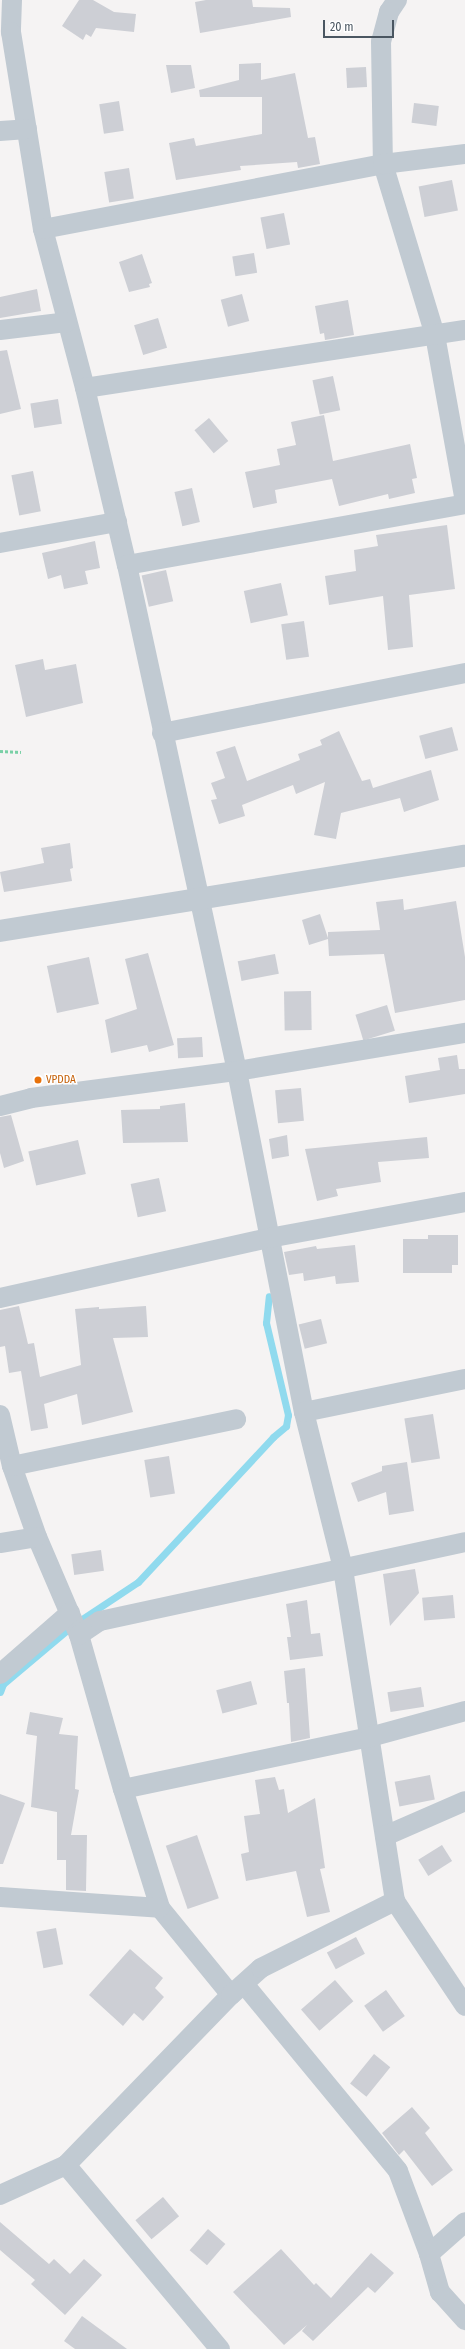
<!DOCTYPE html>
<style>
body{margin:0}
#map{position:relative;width:465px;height:2349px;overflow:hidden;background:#f5f3f3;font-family:"Fira Sans Condensed",sans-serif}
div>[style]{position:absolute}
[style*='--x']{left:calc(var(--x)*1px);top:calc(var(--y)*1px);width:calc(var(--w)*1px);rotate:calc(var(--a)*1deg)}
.stream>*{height:7px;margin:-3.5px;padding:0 3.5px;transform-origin:3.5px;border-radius:3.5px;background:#90daee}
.building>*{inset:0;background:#cdcfd5;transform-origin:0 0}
.path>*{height:2.5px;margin-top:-1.25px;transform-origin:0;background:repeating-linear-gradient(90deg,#7ad0a6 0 3px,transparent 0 5px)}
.minor>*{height:20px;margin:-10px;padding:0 10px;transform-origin:10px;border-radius:10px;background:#c1cad2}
.tertiary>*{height:22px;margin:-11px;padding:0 11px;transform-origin:11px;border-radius:11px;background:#c1cad2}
.dots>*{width:11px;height:11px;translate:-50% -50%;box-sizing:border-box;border:2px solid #fff;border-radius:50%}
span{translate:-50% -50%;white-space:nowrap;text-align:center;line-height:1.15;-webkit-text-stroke:3px #fff;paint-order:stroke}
.food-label{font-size:11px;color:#c56008}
.left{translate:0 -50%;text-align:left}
.scale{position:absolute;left:323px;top:20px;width:71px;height:18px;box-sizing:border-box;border:2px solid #4a5661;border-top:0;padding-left:5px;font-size:12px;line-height:14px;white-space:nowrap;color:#4a5661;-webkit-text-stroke:3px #fff;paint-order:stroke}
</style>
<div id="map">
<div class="stream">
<i style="--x:0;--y:1692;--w:9;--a:-69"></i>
<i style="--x:3;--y:1684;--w:92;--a:-40.1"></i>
<i style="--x:73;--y:1625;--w:78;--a:-33.5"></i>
<i style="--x:138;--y:1582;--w:198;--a:-47"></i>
<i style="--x:273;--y:1437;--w:17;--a:-40"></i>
<i style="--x:286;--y:1426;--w:11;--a:-80"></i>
<i style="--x:288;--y:1415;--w:95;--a:-103.4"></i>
<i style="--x:266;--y:1323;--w:27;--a:-84"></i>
</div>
<div class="building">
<i style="clip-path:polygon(79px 0,93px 0,114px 12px,136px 14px,134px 32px,96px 28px,91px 37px,86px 34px,83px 40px,62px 26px)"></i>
<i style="clip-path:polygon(206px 0,252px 0,253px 7px,290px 8px,291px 17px,200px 33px,195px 2px)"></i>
<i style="clip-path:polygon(261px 63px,261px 80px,295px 73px,308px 138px,315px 137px,320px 164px,298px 168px,297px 162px,240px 166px,241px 170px,176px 180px,169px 143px,194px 138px,196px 146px,262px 134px,262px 97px,200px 97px,199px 90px,239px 80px,239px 64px)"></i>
<i style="clip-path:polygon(166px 65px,191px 65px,195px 88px,171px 93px)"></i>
<i style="left:366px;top:67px;width:20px;height:20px;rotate:87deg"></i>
<i style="left:119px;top:101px;width:30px;height:20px;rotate:81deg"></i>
<i style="left:414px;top:103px;width:25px;height:20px;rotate:7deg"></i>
<i style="left:129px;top:168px;width:31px;height:25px;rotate:81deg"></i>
<i style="left:452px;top:180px;width:31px;height:34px;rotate:79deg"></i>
<i style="left:284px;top:213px;width:32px;height:24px;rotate:79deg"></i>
<i style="left:254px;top:253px;width:20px;height:22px;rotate:81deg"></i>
<i style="clip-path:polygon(142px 254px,152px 283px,149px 284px,150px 287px,129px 292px,119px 262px)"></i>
<i style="clip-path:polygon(37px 289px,41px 311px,0 318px,0 297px)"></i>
<i style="left:242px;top:294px;width:28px;height:22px;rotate:75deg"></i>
<i style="clip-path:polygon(348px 300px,354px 335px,325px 340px,324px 333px,320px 334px,315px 306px)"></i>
<i style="left:158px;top:318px;width:31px;height:25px;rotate:73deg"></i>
<i style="clip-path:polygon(7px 350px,21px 409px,0 414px,0 351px)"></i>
<i style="left:333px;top:376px;width:35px;height:21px;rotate:78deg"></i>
<i style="left:58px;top:399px;width:25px;height:28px;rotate:81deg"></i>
<i style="clip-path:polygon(324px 415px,333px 461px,410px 444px,417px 478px,412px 479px,415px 493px,389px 499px,388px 494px,339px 506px,332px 479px,275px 490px,277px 503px,253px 508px,245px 472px,280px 465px,277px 449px,296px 445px,291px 422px)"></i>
<i style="left:209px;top:418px;width:30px;height:19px;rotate:50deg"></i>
<i style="left:33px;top:471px;width:41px;height:22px;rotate:79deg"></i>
<i style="left:192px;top:488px;width:35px;height:18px;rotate:77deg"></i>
<i style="clip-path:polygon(447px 525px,455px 589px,409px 595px,413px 647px,388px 650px,383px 596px,329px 605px,325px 576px,356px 571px,354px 550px,378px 546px,376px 535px)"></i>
<i style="clip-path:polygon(95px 541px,100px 568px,85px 571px,88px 584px,64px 589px,61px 575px,48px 579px,42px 553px)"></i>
<i style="left:166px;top:570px;width:32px;height:25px;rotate:77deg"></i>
<i style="left:281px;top:583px;width:33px;height:38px;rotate:78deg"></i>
<i style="left:304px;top:621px;width:36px;height:23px;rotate:82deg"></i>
<i style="clip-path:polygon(43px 659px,45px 670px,76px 664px,83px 703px,26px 717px,15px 665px)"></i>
<i style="left:452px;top:727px;width:24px;height:34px;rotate:75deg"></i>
<i style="clip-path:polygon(339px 731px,362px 781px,370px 779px,373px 788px,431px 770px,439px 800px,404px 812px,400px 798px,341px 813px,336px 839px,314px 835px,325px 782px,296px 794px,293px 785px,242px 805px,245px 816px,219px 824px,211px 800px,217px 799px,211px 783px,225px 778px,216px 752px,235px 746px,247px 781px,300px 760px,298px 754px,322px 745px,320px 740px)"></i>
<i style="clip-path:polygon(70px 843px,73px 868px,70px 869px,72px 881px,4px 892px,0 872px,44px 863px,41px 848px)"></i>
<i style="clip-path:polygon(403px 899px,404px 910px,456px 901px,465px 957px,465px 1000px,395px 1013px,384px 954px,329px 956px,328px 939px,309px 945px,302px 920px,320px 914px,328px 938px,328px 932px,380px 930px,376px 902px)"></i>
<i style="clip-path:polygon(148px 953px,174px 1045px,149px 1052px,147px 1045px,111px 1053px,105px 1020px,137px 1009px,125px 959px)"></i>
<i style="left:275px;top:954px;width:20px;height:38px;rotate:79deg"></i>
<i style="left:89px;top:957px;width:48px;height:43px;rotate:78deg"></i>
<i style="left:311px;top:991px;width:39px;height:27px;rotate:89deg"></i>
<i style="left:387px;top:1005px;width:27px;height:33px;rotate:73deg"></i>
<i style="left:202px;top:1037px;width:20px;height:25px;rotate:87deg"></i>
<i style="clip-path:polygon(457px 1055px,459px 1069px,465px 1069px,465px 1094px,409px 1103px,405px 1076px,440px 1070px,438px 1058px)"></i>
<i style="left:301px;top:1088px;width:33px;height:26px;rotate:85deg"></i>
<i style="clip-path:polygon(185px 1103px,188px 1142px,123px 1143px,121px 1110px,160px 1109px,160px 1106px)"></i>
<i style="clip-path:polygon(11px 1115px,24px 1161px,4px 1168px,0 1153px,0 1117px)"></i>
<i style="clip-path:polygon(287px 1135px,289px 1156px,272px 1159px,269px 1139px)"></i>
<i style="clip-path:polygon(427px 1137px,429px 1158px,378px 1162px,381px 1182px,336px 1189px,338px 1196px,317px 1201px,305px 1149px)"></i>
<i style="left:78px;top:1140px;width:35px;height:51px;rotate:77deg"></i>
<i style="left:159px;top:1178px;width:34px;height:29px;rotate:78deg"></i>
<i style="clip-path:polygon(428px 1235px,458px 1235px,458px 1265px,452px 1265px,452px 1273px,403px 1273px,403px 1239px,428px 1239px)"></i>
<i style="clip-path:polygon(355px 1245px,359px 1282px,336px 1284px,335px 1276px,304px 1281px,303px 1273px,289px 1275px,284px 1252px,316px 1246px,317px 1249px)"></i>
<i style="clip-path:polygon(19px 1306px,28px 1344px,34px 1343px,40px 1377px,81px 1365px,75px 1309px,99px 1307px,99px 1309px,146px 1306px,148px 1337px,113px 1338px,133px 1412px,82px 1425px,77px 1394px,44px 1404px,48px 1428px,31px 1431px,21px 1371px,9px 1373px,5px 1346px,0 1347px,0 1310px)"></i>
<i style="left:321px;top:1319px;width:25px;height:23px;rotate:76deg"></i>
<i style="left:433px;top:1414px;width:45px;height:29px;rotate:81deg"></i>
<i style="left:169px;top:1456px;width:38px;height:25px;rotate:81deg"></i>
<i style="clip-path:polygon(407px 1462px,414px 1511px,389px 1515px,386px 1492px,358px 1502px,351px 1483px,382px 1471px,382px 1466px)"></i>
<i style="left:101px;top:1550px;width:21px;height:30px;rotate:82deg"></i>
<i style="clip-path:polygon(415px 1569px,419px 1593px,390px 1626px,383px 1574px)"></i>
<i style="left:453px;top:1595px;width:23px;height:31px;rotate:85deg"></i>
<i style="clip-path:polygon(307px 1600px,311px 1634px,320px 1633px,323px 1656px,290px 1660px,287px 1637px,291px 1637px,286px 1604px)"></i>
<i style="clip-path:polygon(305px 1668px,310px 1738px,291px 1742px,289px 1703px,287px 1703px,284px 1671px)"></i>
<i style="left:251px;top:1681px;width:24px;height:36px;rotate:75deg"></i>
<i style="left:421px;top:1687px;width:20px;height:34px;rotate:81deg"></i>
<i style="clip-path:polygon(30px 1712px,63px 1718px,59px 1734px,78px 1736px,75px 1789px,79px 1790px,71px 1835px,87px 1835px,86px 1891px,66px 1890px,66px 1860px,57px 1860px,57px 1812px,31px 1807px,37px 1736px,26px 1734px)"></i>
<i style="left:430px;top:1775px;width:25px;height:36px;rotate:79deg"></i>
<i style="clip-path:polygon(275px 1777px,279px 1790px,284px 1789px,288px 1813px,315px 1798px,325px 1868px,320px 1869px,330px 1912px,307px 1917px,296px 1871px,246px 1881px,241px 1854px,249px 1852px,244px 1816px,260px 1814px,255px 1780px)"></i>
<i style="clip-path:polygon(0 1794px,25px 1803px,3px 1864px,0 1864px)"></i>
<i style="left:197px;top:1835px;width:67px;height:33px;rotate:71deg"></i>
<i style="left:442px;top:1845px;width:19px;height:28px;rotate:58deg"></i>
<i style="left:56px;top:1928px;width:37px;height:20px;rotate:79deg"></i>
<i style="left:356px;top:1937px;width:19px;height:33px;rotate:62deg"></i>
<i style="clip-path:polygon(130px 1949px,163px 1978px,155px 1988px,164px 1997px,143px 2021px,134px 2013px,123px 2026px,89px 1995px)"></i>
<i style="left:335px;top:1980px;width:28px;height:45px;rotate:49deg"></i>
<i style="left:386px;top:1990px;width:32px;height:27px;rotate:54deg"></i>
<i style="left:374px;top:2054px;width:21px;height:38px;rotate:39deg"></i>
<i style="clip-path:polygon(412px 2107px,430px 2128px,425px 2133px,453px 2170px,432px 2186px,404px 2150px,399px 2155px,382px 2133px)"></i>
<i style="left:163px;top:2197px;width:25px;height:36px;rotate:50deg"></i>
<i style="clip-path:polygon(0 2222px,49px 2264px,54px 2259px,70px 2274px,84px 2259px,102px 2275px,65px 2315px,31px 2284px,35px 2280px,0 2250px)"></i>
<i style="left:208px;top:2229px;width:23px;height:28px;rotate:41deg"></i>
<i style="clip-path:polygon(281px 2249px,314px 2285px,316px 2283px,331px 2298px,371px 2253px,394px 2273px,375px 2293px,368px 2287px,313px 2341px,302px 2331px,307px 2325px,284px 2345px,233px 2292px)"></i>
<i style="clip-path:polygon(82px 2316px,127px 2349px,75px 2349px,64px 2341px)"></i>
</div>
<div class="path">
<i style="--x:0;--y:751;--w:21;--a:3"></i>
</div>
<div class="minor">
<i style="--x:12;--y:0;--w:32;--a:92"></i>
<i style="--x:11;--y:32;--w:200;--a:80.8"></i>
<i style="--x:43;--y:229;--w:164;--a:75.2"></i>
<i style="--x:85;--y:388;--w:182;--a:76.7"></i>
<i style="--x:127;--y:565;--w:518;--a:77.74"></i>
<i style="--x:237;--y:1071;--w:348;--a:78.9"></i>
<i style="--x:304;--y:1412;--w:162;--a:76"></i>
<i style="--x:343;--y:1569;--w:336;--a:81.1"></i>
<i style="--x:395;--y:1901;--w:126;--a:56.3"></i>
<i style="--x:397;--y:0;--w:14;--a:124"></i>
<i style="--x:389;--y:12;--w:30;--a:105"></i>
<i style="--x:381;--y:41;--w:123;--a:89.1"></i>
<i style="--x:383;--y:164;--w:179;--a:73.1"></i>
<i style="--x:435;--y:335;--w:169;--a:79.8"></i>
<i style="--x:0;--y:131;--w:27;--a:-4"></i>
<i style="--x:43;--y:229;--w:346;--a:-10.8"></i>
<i style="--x:383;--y:164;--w:83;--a:-7"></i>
<i style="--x:0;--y:330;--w:67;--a:-6.8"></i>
<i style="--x:85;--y:388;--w:384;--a:-8.7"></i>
<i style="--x:0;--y:543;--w:119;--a:-10.2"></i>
<i style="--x:127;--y:565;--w:343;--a:-10.2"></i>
<i style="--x:162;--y:733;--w:309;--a:-11.2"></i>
<i style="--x:0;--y:1106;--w:32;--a:-14"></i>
<i style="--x:31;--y:1098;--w:208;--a:-7.5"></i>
<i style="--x:237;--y:1071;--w:231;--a:-9.5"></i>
<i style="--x:0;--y:1298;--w:276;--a:-12.6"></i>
<i style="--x:269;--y:1238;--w:199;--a:-10.4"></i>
<i style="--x:304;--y:1412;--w:164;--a:-11.6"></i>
<i style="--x:0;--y:1415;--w:52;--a:76.8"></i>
<i style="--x:12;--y:1466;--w:75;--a:70.6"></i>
<i style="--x:37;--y:1537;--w:107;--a:66.8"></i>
<i style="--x:79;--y:1635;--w:160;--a:74.1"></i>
<i style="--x:123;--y:1789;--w:125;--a:72.7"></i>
<i style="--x:160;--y:1908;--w:112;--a:50.8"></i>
<i style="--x:12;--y:1466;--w:229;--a:-11.8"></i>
<i style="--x:0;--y:1543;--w:37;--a:-9"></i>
<i style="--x:79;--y:1635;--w:25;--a:-34"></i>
<i style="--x:100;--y:1621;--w:373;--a:-12.2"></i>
<i style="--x:0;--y:1674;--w:93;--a:-41.1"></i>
<i style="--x:123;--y:1789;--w:252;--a:-11.9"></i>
<i style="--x:370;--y:1737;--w:98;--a:-15.3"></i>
<i style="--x:385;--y:1836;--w:87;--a:-23.6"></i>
<i style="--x:0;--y:1897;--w:160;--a:3.9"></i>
<i style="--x:244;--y:1984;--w:242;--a:50.5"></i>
<i style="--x:398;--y:2171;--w:89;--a:69.5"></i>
<i style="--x:429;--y:2254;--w:40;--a:74"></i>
<i style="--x:440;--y:2292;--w:38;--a:48"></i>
<i style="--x:66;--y:2165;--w:240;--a:50.1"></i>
<i style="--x:0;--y:2195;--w:72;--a:-24.4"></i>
<i style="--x:66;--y:2165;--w:237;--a:-45.9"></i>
<i style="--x:231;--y:1995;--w:40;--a:-42"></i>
<i style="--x:261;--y:1968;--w:150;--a:-26.6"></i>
<i style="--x:429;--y:2254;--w:48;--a:-41.6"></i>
</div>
<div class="tertiary">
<i style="--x:0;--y:931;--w:471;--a:-9.2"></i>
</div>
<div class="dots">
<i style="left:38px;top:1080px;background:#e8710a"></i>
</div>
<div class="food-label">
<span class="left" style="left:46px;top:1080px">VPDDA</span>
</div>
<div class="scale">20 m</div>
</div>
